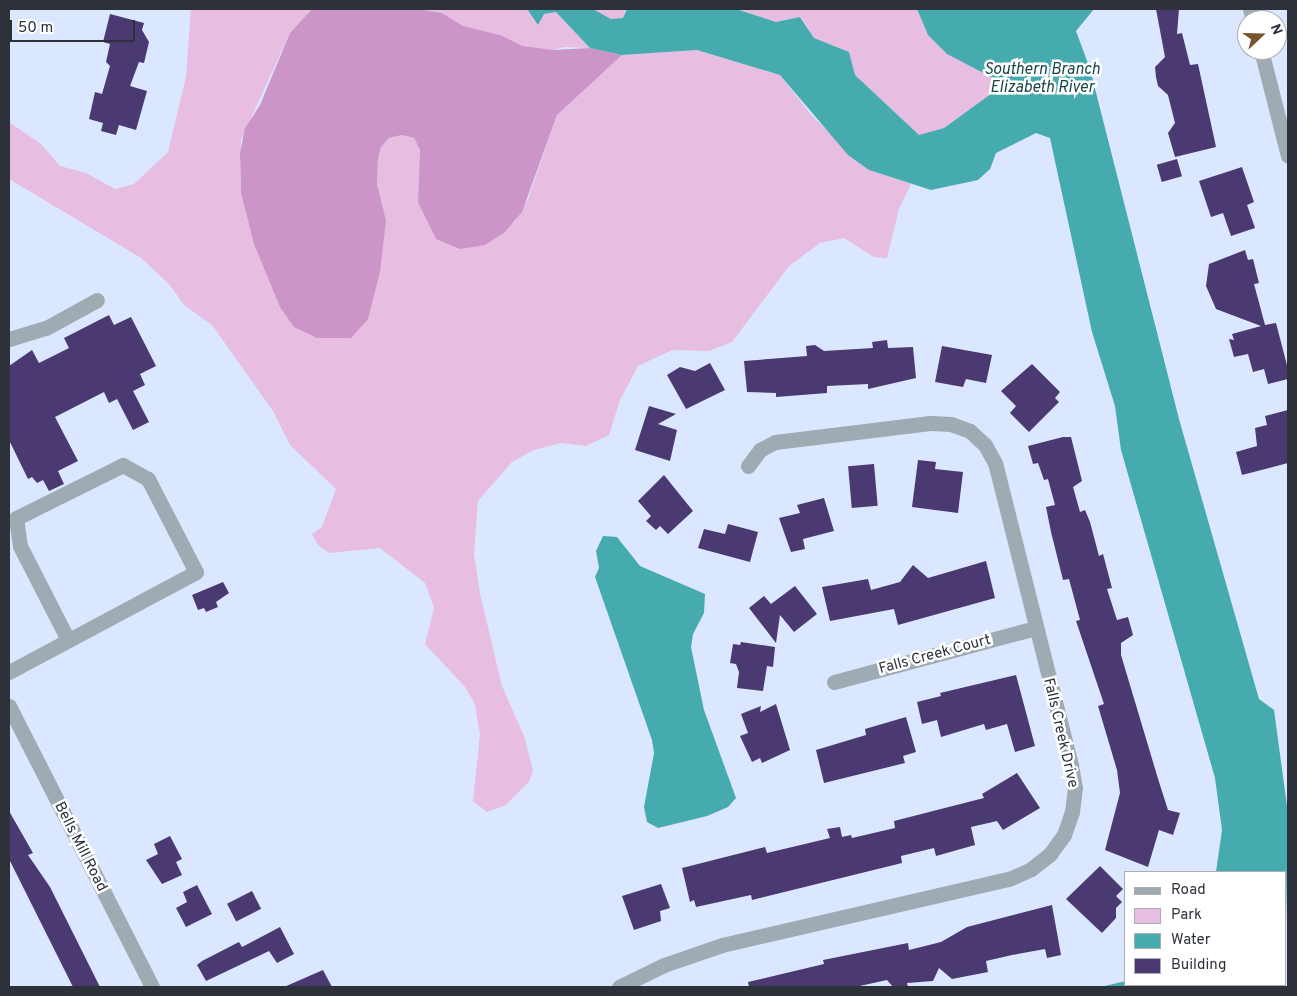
<!DOCTYPE html>
<style>
body{margin:0}
#map{position:relative;width:1297px;height:996px;overflow:hidden;background:#dae7ff;font-family:Overpass,sans-serif}
div>[style]{position:absolute}
[style*='--x']{left:calc(var(--x)*1px);top:calc(var(--y)*1px);width:calc(var(--w)*1px);rotate:calc(var(--a)*1deg)}
.green>*{inset:0;background:#e7bde2}
.forest>*{inset:0;background:#cc95c7}
.water>*{inset:0;background:#45abae}
.building>*{inset:0;background:#4b3971;transform-origin:0 0}
.minor>*{height:15px;margin:-7.5px;padding:0 7.5px;transform-origin:7.5px;border-radius:7.5px;background:#9fabb2}
span{translate:-50% -50%;white-space:nowrap;text-align:center;line-height:1.15;-webkit-text-stroke:5px #fff;paint-order:stroke}
.street-label{font-size:15px;color:#2c313a}
.water-label{font-size:16px;color:#174546;font-style:italic}
.frame{position:absolute;inset:0;border:10px solid #2c313a;pointer-events:none}
.legend{position:absolute;left:1124px;top:871px;width:162px;height:115px;box-sizing:border-box;background:#fff;border:1px solid #abadb0;margin:0;padding:6px 9px;list-style:none;font-size:15px;color:#2c313a}
.legend li{display:flex;align-items:center;gap:10px;height:25px}
.legend b{width:25px;border:1px solid #abadb0}
.north{position:absolute;left:1237px;top:10px;width:50px;height:50px;box-sizing:border-box;background:#fff;border:1px solid #abadb0;border-radius:50%;rotate:69deg;font-size:14px;font-weight:700;line-height:20px;text-align:center;color:#2c313a}
.north::after{content:'';display:block;margin:auto;width:18px;height:22px;background:#76542c;clip-path:polygon(50% 0,100% 100%,50% 72%,0 100%)}
.scale{position:absolute;left:10px;top:20px;width:125px;height:22px;box-sizing:border-box;border:2px solid #2c313a;border-top:0;padding-left:6px;font-size:15px;line-height:18px;white-space:nowrap;color:#2c313a;-webkit-text-stroke:4px #fff;paint-order:stroke}
</style>
<div id="map">
<div class="green">
<i style="clip-path:polygon(191px 9px,312px 9px,290px 33px,241px 140px,240px 179px,247px 218px,280px 307px,386px 220px,377px 184px,378px 159px,381px 147px,389px 138px,402px 135px,414px 138px,420px 150px,418px 202px,514px 223px,528px 199px,557px 115px,622px 55px,697px 50px,780px 75px,812px 116px,869px 170px,911px 184px,899px 209px,887px 258px,874px 257px,844px 238px,820px 243px,789px 266px,732px 342px,709px 351px,672px 350px,638px 366px,620px 400px,609px 435px,586px 446px,561px 443px,534px 450px,512px 462px,478px 501px,474px 554px,480px 594px,502px 686px,524px 736px,533px 770px,529px 782px,506px 805px,487px 812px,473px 801px,480px 735px,475px 704px,465px 687px,425px 644px,434px 608px,425px 583px,380px 548px,329px 553px,318px 545px,312px 534px,322px 527px,336px 489px,290px 445px,273px 411px,212px 325px,184px 305px,169px 284px,141px 258px,9px 179px,9px 122px,41px 144px,60px 166px,86px 173px,115px 189px,134px 184px,168px 152px,186px 77px)"></i>
<i style="clip-path:polygon(417px 9px,527px 9px,538px 25px,544px 14px,556px 12px,590px 48px,564px 47px,553px 50px,523px 46px,500px 35px,462px 26px,442px 13px)"></i>
<i style="clip-path:polygon(593px 9px,626px 9px,623px 18px,611px 19px)"></i>
<i style="clip-path:polygon(736px 9px,917px 9px,928px 35px,947px 54px,993px 78px,995px 91px,944px 128px,919px 135px,855px 75px,849px 52px,814px 38px,801px 17px,776px 22px)"></i>
</div>
<div class="forest">
<i style="clip-path:polygon(312px 9px,417px 9px,442px 13px,463px 26px,500px 35px,523px 46px,553px 50px,590px 48px,622px 55px,557px 115px,522px 212px,505px 232px,485px 245px,460px 249px,436px 239px,418px 202px,420px 150px,414px 138px,402px 135px,389px 138px,381px 147px,378px 159px,377px 184px,386px 220px,380px 272px,368px 319px,351px 338px,317px 338px,294px 327px,280px 307px,254px 244px,241px 193px,240px 153px,245px 128px,260px 105px,290px 33px)"></i>
</div>
<div class="water">
<i style="clip-path:polygon(527px 9px,593px 9px,611px 19px,623px 18px,627px 9px,736px 9px,776px 22px,800px 17px,814px 38px,849px 52px,855px 75px,919px 135px,944px 128px,995px 91px,993px 78px,947px 54px,928px 35px,917px 9px,1094px 9px,1076px 31px,1090px 69px,1179px 419px,1259px 699px,1274px 710px,1288px 813px,1286px 924px,1286px 872px,1216px 872px,1222px 830px,1215px 778px,1121px 450px,1115px 406px,1092px 332px,1050px 138px,1036px 133px,996px 153px,990px 169px,978px 180px,931px 190px,869px 170px,848px 155px,780px 75px,697px 50px,622px 55px,590px 48px,556px 12px,544px 14px,538px 25px)"></i>
<i style="clip-path:polygon(603px 536px,617px 537px,640px 566px,705px 594px,704px 613px,693px 634px,691px 647px,704px 710px,736px 798px,728px 807px,707px 816px,658px 828px,647px 822px,644px 807px,654px 753px,652px 740px,595px 577px,599px 568px,596px 551px)"></i>
<i style="clip-path:polygon(1126px 981px,1126px 985px,1268px 985px,1100px 987px)"></i>
</div>
<div class="building">
<i style="clip-path:polygon(1156px 9px,1179px 9px,1177px 34px,1182px 33px,1190px 65px,1198px 64px,1216px 147px,1175px 157px,1168px 133px,1175px 123px,1168px 95px,1158px 86px,1156px 77px,1155px 67px,1165px 57px)"></i>
<i style="clip-path:polygon(110px 14px,144px 23px,142px 30px,149px 42px,144px 63px,139px 62px,130px 86px,147px 91px,136px 130px,119px 125px,116px 135px,101px 131px,103px 123px,89px 119px,95px 92px,102px 94px,110px 66px,106px 62px,110px 44px,103px 42px)"></i>
<i style="left:1177px;top:159px;width:18px;height:21px;rotate:74deg"></i>
<i style="clip-path:polygon(1242px 167px,1254px 202px,1247px 205px,1255px 228px,1231px 236px,1223px 213px,1211px 217px,1199px 181px)"></i>
<i style="clip-path:polygon(1245px 250px,1248px 260px,1253px 259px,1259px 283px,1254px 284px,1265px 325px,1276px 323px,1288px 369px,1288px 379px,1268px 384px,1264px 369px,1253px 372px,1248px 354px,1234px 357px,1229px 339px,1234px 340px,1232px 334px,1261px 326px,1216px 309px,1206px 286px,1209px 264px)"></i>
<i style="clip-path:polygon(109px 315px,114px 325px,131px 317px,156px 366px,140px 374px,145px 385px,133px 391px,149px 422px,133px 430px,117px 399px,109px 403px,104px 392px,55px 417px,78px 461px,58px 471px,64px 484px,49px 491px,43px 480px,37px 483px,32px 477px,28px 479px,9px 440px,9px 366px,32px 350px,39px 363px,69px 348px,64px 338px)"></i>
<i style="clip-path:polygon(887px 340px,888px 348px,913px 347px,916px 378px,868px 389px,868px 384px,827px 386px,827px 393px,776px 397px,776px 393px,747px 392px,744px 361px,807px 356px,806px 346px,815px 345px,824px 351px,873px 348px,872px 342px)"></i>
<i style="clip-path:polygon(942px 346px,992px 355px,986px 383px,966px 379px,963px 387px,935px 382px)"></i>
<i style="clip-path:polygon(710px 363px,725px 390px,686px 409px,667px 375px,680px 367px,695px 371px)"></i>
<i style="clip-path:polygon(1032px 364px,1060px 392px,1055px 398px,1059px 402px,1029px 432px,1010px 413px,1016px 406px,1001px 391px)"></i>
<i style="clip-path:polygon(649px 406px,676px 414px,658px 424px,677px 430px,670px 461px,635px 450px)"></i>
<i style="clip-path:polygon(1288px 410px,1288px 463px,1242px 475px,1236px 452px,1257px 446px,1255px 428px,1267px 425px,1265px 416px)"></i>
<i style="clip-path:polygon(1063px 437px,1071px 437px,1082px 481px,1073px 487px,1080px 512px,1085px 510px,1090px 522px,1099px 556px,1103px 554px,1112px 588px,1107px 589px,1117px 620px,1128px 617px,1133px 635px,1121px 643px,1121px 655px,1159px 782px,1168px 810px,1180px 813px,1173px 835px,1159px 830px,1148px 867px,1105px 850px,1120px 793px,1117px 770px,1098px 706px,1104px 704px,1076px 621px,1080px 620px,1069px 579px,1063px 580px,1051px 532px,1046px 507px,1055px 505px,1048px 479px,1044px 480px,1038px 463px,1033px 464px,1028px 446px)"></i>
<i style="clip-path:polygon(918px 460px,936px 462px,935px 469px,963px 472px,958px 513px,912px 507px)"></i>
<i style="left:874px;top:464px;width:42px;height:26px;rotate:85deg"></i>
<i style="clip-path:polygon(664px 475px,693px 511px,668px 534px,660px 526px,656px 530px,646px 521px,651px 516px,638px 501px)"></i>
<i style="clip-path:polygon(824px 498px,834px 531px,803px 539px,805px 549px,791px 552px,779px 518px,800px 513px,797px 505px)"></i>
<i style="clip-path:polygon(728px 524px,758px 532px,750px 562px,698px 548px,704px 529px,725px 534px)"></i>
<i style="clip-path:polygon(986px 561px,995px 598px,898px 625px,894px 609px,830px 621px,822px 587px,868px 579px,871px 590px,900px 582px,913px 565px,928px 578px)"></i>
<i style="clip-path:polygon(223px 582px,229px 593px,216px 602px,218px 607px,206px 612px,204px 608px,198px 610px,192px 595px)"></i>
<i style="clip-path:polygon(795px 586px,817px 614px,794px 632px,780px 615px,776px 643px,749px 608px,764px 596px,771px 604px)"></i>
<i style="clip-path:polygon(741px 642px,775px 647px,773px 667px,767px 666px,763px 691px,737px 688px,739px 672px,736px 664px,730px 663px,733px 644px,740px 645px)"></i>
<i style="clip-path:polygon(1016px 675px,1035px 746px,1015px 752px,1007px 724px,986px 730px,984px 724px,941px 737px,937px 720px,922px 724px,917px 702px,941px 696px,940px 693px)"></i>
<i style="clip-path:polygon(776px 704px,790px 750px,762px 763px,760px 758px,752px 762px,740px 736px,748px 733px,741px 714px,761px 706px,760px 712px)"></i>
<i style="clip-path:polygon(906px 717px,916px 752px,903px 756px,905px 763px,824px 783px,816px 750px,866px 735px,865px 729px)"></i>
<i style="clip-path:polygon(1017px 773px,1040px 808px,1003px 830px,997px 821px,971px 827px,975px 845px,936px 856px,934px 848px,901px 856px,902px 863px,752px 900px,751px 895px,696px 907px,694px 900px,690px 902px,682px 868px,765px 847px,767px 853px,830px 838px,827px 829px,840px 827px,842px 837px,851px 835px,852px 838px,895px 828px,894px 821px,984px 798px,982px 794px)"></i>
<i style="clip-path:polygon(9px 811px,33px 853px,28px 855px,50px 887px,100px 987px,73px 987px,9px 859px)"></i>
<i style="clip-path:polygon(170px 836px,182px 859px,176px 862px,182px 875px,162px 884px,146px 860px,158px 854px,154px 844px)"></i>
<i style="clip-path:polygon(1100px 866px,1123px 889px,1116px 896px,1122px 902px,1116px 908px,1116px 918px,1102px 933px,1066px 899px)"></i>
<i style="clip-path:polygon(661px 884px,670px 908px,660px 911px,661px 921px,634px 930px,622px 896px)"></i>
<i style="clip-path:polygon(197px 885px,212px 914px,186px 927px,176px 908px,187px 902px,183px 892px)"></i>
<i style="left:252px;top:891px;width:20px;height:28px;rotate:63deg"></i>
<i style="clip-path:polygon(1052px 905px,1061px 955px,1047px 958px,1045px 949px,1012px 955px,986px 961px,988px 972px,952px 979px,939px 968px,933px 981px,907px 983px,908px 987px,893px 987px,887px 980px,855px 987px,749px 987px,748px 982px,824px 964px,823px 960px,908px 943px,909px 950px,941px 942px,967px 927px)"></i>
<i style="clip-path:polygon(280px 927px,294px 954px,277px 963px,269px 951px,206px 981px,197px 965px,202px 961px,239px 942px,242px 947px)"></i>
<i style="clip-path:polygon(323px 970px,332px 987px,284px 987px)"></i>
</div>
<div class="minor">
<i style="--x:1250;--y:9;--w:11;--a:75"></i>
<i style="--x:1261;--y:50;--w:109;--a:75.7"></i>
<i style="--x:9;--y:339;--w:39;--a:-17"></i>
<i style="--x:46;--y:328;--w:58;--a:-28.8"></i>
<i style="--x:9;--y:672;--w:212;--a:-28.1"></i>
<i style="--x:196;--y:572;--w:105;--a:-117.3"></i>
<i style="--x:148;--y:479;--w:29;--a:-151"></i>
<i style="--x:123;--y:465;--w:119;--a:153.6"></i>
<i style="--x:16;--y:518;--w:28;--a:82"></i>
<i style="--x:20;--y:546;--w:106;--a:62.9"></i>
<i style="--x:834;--y:682;--w:208;--a:-15"></i>
<i style="--x:9;--y:706;--w:315;--a:63"></i>
<i style="--x:619;--y:987;--w:50;--a:-26.1"></i>
<i style="--x:664;--y:965;--w:61;--a:-19"></i>
<i style="--x:722;--y:945;--w:294;--a:-13"></i>
<i style="--x:1009;--y:879;--w:24;--a:-24"></i>
<i style="--x:1031;--y:869;--w:24;--a:-38"></i>
<i style="--x:1050;--y:854;--w:24;--a:-54"></i>
<i style="--x:1064;--y:835;--w:24;--a:-71"></i>
<i style="--x:1072;--y:812;--w:24;--a:-83"></i>
<i style="--x:1075;--y:788;--w:23;--a:-100"></i>
<i style="--x:1071;--y:765;--w:311;--a:-104.1"></i>
<i style="--x:995;--y:463;--w:21;--a:-119"></i>
<i style="--x:985;--y:445;--w:21;--a:-137"></i>
<i style="--x:970;--y:431;--w:20;--a:-160"></i>
<i style="--x:951;--y:424;--w:21;--a:-177"></i>
<i style="--x:930;--y:423;--w:156;--a:173"></i>
<i style="--x:775;--y:442;--w:17;--a:152"></i>
<i style="--x:760;--y:450;--w:20;--a:127"></i>
</div>
<div class="street-label">
<span style="left:935px;top:655px;rotate:-15deg">Falls Creek Court</span>
<span style="left:1060px;top:733px;rotate:77deg">Falls Creek Drive</span>
<span style="left:80px;top:847px;rotate:63deg">Bells Mill Road</span>
</div>
<div class="water-label">
<span style="left:1042px;top:79px">Southern Branch<br>Elizabeth River</span>
</div>
<div class="frame"></div>
<ul class="legend">
<li><b style="height:6px;background:#9fabb2"></b>Road</li>
<li><b style="height:14px;background:#e7bde2"></b>Park</li>
<li><b style="height:14px;background:#45abae"></b>Water</li>
<li><b style="height:14px;background:#4b3971"></b>Building</li>
</ul>
<div class="north">N</div>
<div class="scale">50 m</div>
</div>
